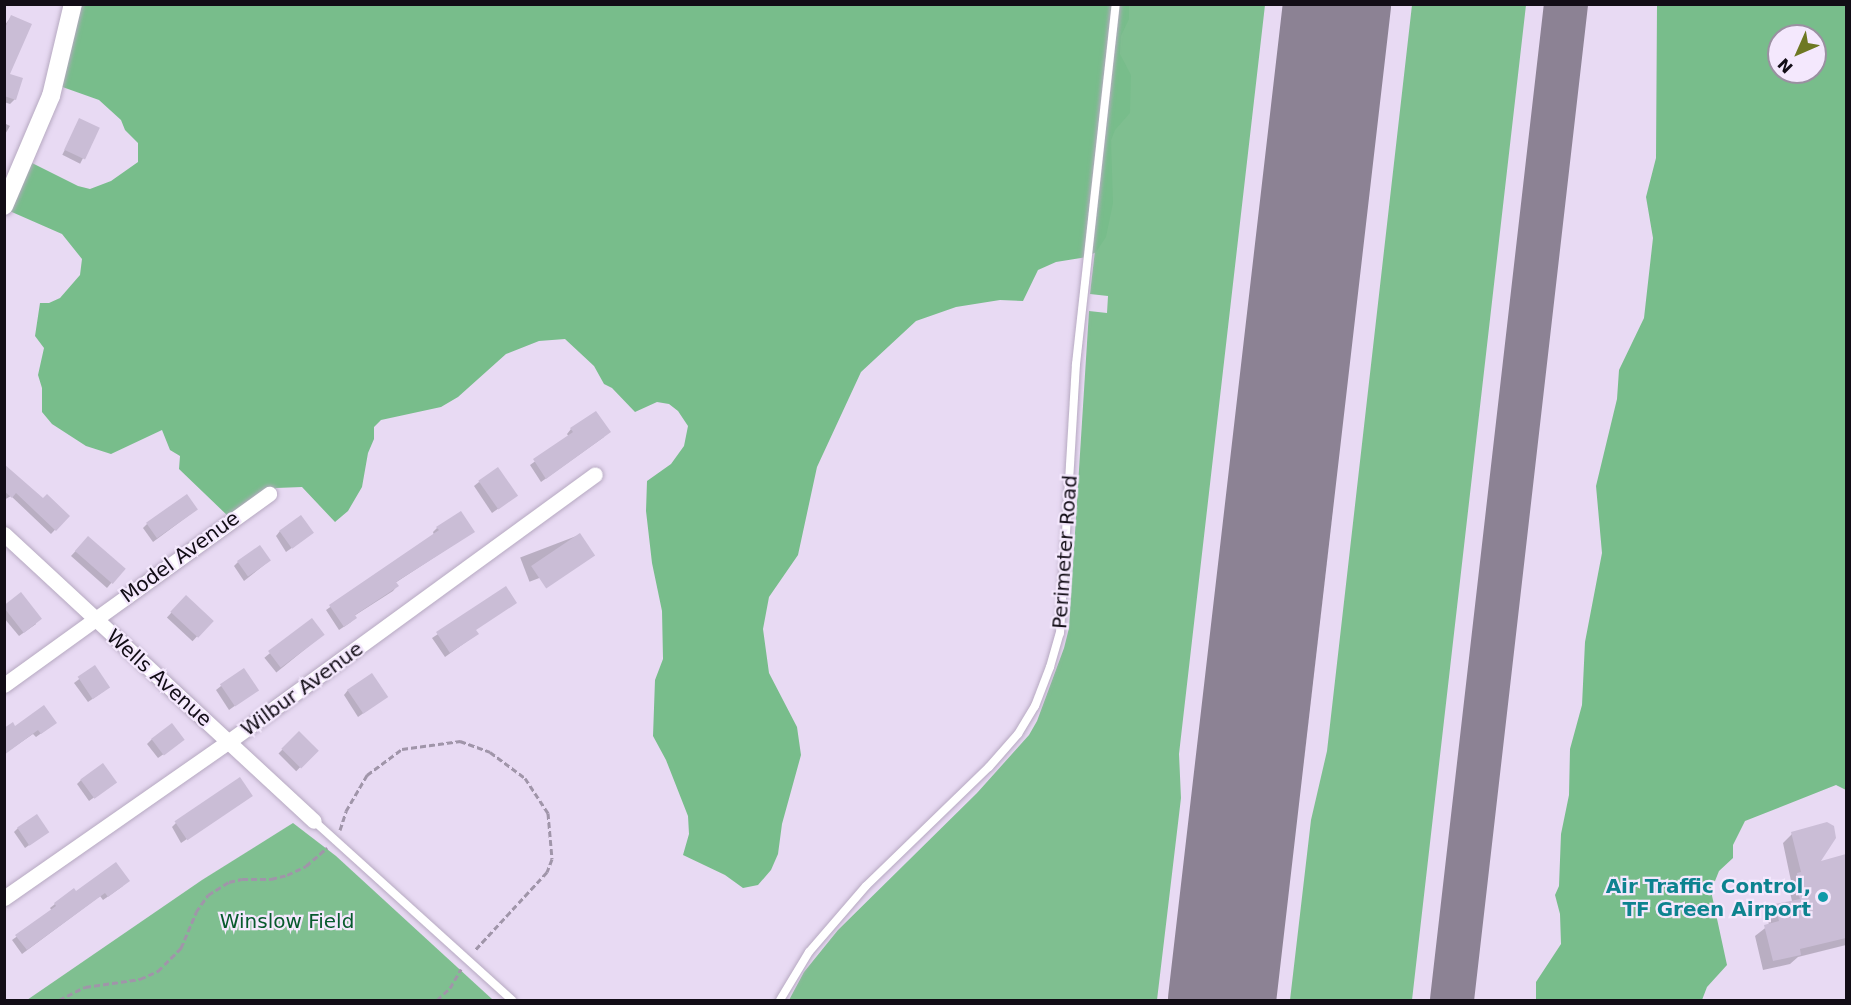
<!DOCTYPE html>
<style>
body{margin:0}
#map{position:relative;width:1851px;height:1005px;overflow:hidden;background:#e8daf3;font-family:"DejaVu Sans",sans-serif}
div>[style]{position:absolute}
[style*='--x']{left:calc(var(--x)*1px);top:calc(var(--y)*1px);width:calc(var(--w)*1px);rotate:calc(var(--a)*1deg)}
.green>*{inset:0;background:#7fbf90}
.forest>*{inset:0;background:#78bd8b}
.shadow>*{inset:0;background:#0003;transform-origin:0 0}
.taxiway>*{height:44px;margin:-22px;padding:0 22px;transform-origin:22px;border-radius:22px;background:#8c8294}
.runway>*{height:108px;margin:-54px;padding:0 54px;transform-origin:54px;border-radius:54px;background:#8c8294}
.building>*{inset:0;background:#cabdd6;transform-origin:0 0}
.path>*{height:3px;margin-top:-1.5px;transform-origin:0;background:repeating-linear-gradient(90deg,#a095a9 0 6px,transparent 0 9px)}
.roads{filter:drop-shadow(0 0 2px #b6a9c1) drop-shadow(0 0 2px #b6a9c1)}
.service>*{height:8px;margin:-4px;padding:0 4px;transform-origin:4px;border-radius:4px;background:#fff}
.minor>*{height:15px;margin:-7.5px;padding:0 7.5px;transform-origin:7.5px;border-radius:7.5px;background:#fff}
.tertiary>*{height:18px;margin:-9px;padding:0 9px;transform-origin:9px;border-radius:9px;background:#fff}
.dots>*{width:16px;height:16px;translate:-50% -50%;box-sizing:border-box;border:3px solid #f4e8fd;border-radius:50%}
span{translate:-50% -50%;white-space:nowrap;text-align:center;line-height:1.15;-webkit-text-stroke:4.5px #f4e8fd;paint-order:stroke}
.street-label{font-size:20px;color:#120d16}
.culture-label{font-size:20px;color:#0d838f;font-weight:700}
.right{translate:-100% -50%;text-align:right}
.park-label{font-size:20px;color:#075a2d}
.frame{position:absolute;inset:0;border:6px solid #120d16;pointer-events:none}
.north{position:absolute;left:1767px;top:24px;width:60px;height:60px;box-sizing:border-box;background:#f4e8fd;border:2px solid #9a90a1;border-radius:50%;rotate:225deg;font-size:16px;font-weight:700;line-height:24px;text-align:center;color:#120d16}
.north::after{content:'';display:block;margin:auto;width:21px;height:27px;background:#6e7823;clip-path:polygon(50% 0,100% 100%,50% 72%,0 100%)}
</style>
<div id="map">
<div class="green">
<i style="clip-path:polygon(1123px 5px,1265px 5px,1179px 754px,1181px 798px,1157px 1000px,789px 1000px,804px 972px,838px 930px,977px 793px,1029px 735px,1037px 721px,1064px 648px,1069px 628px,1089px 311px,1107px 313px,1108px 296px,1090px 294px)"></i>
<i style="clip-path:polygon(1412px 5px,1526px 5px,1412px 1000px,1290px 1000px,1311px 820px,1327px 751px)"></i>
<i style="clip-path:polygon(293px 823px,336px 856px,493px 1000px,27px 1000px,202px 880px)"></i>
</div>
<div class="forest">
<i style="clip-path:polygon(72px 5px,1129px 5px,1129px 19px,1121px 36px,1120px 54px,1131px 75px,1130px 113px,1115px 130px,1111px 140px,1113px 203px,1106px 237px,1096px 252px,1087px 257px,1056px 262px,1038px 270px,1023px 301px,1000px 300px,956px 307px,916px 321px,861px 372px,817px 467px,798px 555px,769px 597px,763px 629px,769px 673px,797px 727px,801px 755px,782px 824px,778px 854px,771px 870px,758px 885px,743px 888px,725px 875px,683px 855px,689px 834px,688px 816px,666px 760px,653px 736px,655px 680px,663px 659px,662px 611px,652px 563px,646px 511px,647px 481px,671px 464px,684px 446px,688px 426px,678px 411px,669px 404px,657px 402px,635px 412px,612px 388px,604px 384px,594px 366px,565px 339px,539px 341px,506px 354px,458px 397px,441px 407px,381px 420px,374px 427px,374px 439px,368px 453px,362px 487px,348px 511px,335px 522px,302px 487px,276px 488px,230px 518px,179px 469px,180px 456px,170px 450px,162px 430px,111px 454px,86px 446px,52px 424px,42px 412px,42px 388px,38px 375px,44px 348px,35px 336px,40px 303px,49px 303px,60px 298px,80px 275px,82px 259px,62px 234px,5px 209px,28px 161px,78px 186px,90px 189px,111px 181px,138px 162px,138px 143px,125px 130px,121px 120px,99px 100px,54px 84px)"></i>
<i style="clip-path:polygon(evenodd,1657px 5px,1846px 5px,1846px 790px,1836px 785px,1745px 821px,1733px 845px,1733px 858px,1719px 871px,1711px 891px,1727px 965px,1707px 987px,1702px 1000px,1536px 1000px,1536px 982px,1561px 944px,1560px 914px,1555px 895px,1559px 886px,1561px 834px,1569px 795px,1570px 749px,1582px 705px,1585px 642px,1602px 553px,1596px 486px,1617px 399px,1619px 370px,1644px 318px,1653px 238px,1646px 197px,1656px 158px,1657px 5px,1779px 36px,1815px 36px,1815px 72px,1779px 72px,1779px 36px)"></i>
</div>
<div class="shadow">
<i style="clip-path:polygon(11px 17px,8px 75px,15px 99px,10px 104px,4px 102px,4px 26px)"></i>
<i style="left:80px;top:120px;width:20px;height:39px;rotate:27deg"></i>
<i style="clip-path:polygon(4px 123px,10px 126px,4px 136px)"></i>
<i style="clip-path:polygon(571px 429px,604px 437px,541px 482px,530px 465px,569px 437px,567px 434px)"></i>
<i style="clip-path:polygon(4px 466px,43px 500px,68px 516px,51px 534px,11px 496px,4px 500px)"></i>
<i style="clip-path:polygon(479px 482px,516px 496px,492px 513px,474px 486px)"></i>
<i style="clip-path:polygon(196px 510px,153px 542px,143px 528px,147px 524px)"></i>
<i style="clip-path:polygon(437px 528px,473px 532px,395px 583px,397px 586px,393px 591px,354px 616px,351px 622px,339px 630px,326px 610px,434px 535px,433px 532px)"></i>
<i style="clip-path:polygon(280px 531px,307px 537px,286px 552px,276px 536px)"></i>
<i style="left:579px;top:535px;width:26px;height:63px;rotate:69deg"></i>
<i style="clip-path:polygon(83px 543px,123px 569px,107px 588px,71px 556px)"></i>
<i style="clip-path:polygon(269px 561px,244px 581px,234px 566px,238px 562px)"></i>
<i style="clip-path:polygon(506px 589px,474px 631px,477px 634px,445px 657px,432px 638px)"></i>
<i style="clip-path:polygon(21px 594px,36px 624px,19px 636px,4px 618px,4px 607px)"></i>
<i style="left:186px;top:597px;width:35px;height:28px;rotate:43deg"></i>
<i style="left:311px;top:620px;width:19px;height:60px;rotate:51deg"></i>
<i style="clip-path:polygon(95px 667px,104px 691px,88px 702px,74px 683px)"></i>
<i style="clip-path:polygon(221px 686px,257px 690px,229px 710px,216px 690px)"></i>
<i style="clip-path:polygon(348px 690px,386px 697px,358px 717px,344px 695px)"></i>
<i style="clip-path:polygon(50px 727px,36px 737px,33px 734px,4px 754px,15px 728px)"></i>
<i style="left:299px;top:733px;width:25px;height:29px;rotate:45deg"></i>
<i style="clip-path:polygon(152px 739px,178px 744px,158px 758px,147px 744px)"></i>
<i style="clip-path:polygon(81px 780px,110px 786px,89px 801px,77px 784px)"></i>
<i style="clip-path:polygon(251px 796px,181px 843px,172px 827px,176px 823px)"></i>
<i style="clip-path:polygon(18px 828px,42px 836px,25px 848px,14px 832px)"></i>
<i style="clip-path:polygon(1792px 834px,1817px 863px,1846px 856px,1846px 945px,1798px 957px,1790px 964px,1763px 970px,1755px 936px,1769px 925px,1767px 915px,1776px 906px,1792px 901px,1788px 884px,1791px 881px,1783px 843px)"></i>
<i style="clip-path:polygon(123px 886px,103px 900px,100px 896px,22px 954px,12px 940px,52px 911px,50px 908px,55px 904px,76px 893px)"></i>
</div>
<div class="taxiway">
<i style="--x:1452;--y:1000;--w:1003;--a:-83.47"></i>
</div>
<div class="runway">
<i style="--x:1222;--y:1000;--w:1003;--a:-83.41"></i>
</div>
<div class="building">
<i style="clip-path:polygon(11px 15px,32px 24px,10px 74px,23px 78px,16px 100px,4px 96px,4px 30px)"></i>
<i style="left:79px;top:118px;width:23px;height:35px;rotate:25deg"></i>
<i style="clip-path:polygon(596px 411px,611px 432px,546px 479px,533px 459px,573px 432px,570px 428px)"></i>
<i style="clip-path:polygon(4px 464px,43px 498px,47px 494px,70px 516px,56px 531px,16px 493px,12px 498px,4px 491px)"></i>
<i style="left:498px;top:467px;width:35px;height:24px;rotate:55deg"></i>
<i style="left:187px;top:494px;width:19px;height:50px;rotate:55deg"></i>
<i style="clip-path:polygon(461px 511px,475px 532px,396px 582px,399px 586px,355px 615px,357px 618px,344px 627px,329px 605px,439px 530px,436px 527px)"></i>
<i style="left:301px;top:515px;width:22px;height:27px;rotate:54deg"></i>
<i style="left:580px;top:533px;width:27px;height:59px;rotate:56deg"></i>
<i style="left:88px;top:536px;width:50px;height:20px;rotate:41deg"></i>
<i style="left:260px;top:545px;width:19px;height:28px;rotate:55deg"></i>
<i style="clip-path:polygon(506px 586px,517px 603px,476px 630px,479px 634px,450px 653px,436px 632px)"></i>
<i style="left:21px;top:592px;width:34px;height:23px;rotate:52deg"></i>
<i style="left:186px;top:595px;width:38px;height:23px;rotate:43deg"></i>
<i style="left:312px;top:618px;width:21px;height:55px;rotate:53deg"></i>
<i style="left:95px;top:665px;width:27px;height:21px;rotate:56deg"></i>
<i style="left:244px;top:668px;width:27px;height:29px;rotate:56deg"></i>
<i style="left:372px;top:673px;width:29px;height:30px;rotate:56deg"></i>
<i style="clip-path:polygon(44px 705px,57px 723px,41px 734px,38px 730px,4px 755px,4px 728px,13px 722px,15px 726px)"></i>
<i style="left:172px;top:723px;width:21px;height:26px;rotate:53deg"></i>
<i style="left:299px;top:731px;width:28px;height:25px;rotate:45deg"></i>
<i style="left:103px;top:763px;width:24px;height:28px;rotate:54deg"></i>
<i style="left:240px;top:777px;width:23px;height:79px;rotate:56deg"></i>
<i style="left:37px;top:814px;width:22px;height:24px;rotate:56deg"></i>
<i style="clip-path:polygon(1827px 822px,1834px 826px,1836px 838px,1821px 861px,1846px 854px,1846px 938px,1800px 949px,1801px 955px,1773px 961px,1764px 925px,1779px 921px,1775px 904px,1800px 899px,1798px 893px,1801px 892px,1797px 873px,1801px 872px,1791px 832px)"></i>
<i style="clip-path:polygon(116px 862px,130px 881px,108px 897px,105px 893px,27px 950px,15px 935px,56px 906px,54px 903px,74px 888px,76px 891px)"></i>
</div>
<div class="path">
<i style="--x:340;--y:830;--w:20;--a:-72"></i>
<i style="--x:346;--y:811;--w:42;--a:-59.7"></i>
<i style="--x:367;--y:775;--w:44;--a:-36.6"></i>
<i style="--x:402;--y:749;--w:59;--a:-7.9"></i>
<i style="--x:460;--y:741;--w:32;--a:20"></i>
<i style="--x:490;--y:752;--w:44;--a:36.6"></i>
<i style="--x:525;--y:778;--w:42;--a:56.7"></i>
<i style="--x:548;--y:813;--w:46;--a:85"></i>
<i style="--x:552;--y:859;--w:14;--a:111"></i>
<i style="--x:547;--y:872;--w:108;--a:132.7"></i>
<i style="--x:59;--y:1000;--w:29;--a:-27"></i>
<i style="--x:85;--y:987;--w:56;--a:-8.3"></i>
<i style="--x:140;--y:979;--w:20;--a:-24"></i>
<i style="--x:158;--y:971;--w:33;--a:-45"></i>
<i style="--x:181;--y:948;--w:39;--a:-67"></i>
<i style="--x:196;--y:912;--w:21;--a:-55"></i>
<i style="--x:208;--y:895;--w:25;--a:-32"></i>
<i style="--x:229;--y:882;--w:13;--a:-13"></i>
<i style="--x:242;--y:879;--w:29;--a:0"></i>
<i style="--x:271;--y:879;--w:16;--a:-14"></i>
<i style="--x:287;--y:875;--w:21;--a:-25"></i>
<i style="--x:306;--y:866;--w:28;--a:-41"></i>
<i style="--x:437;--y:1000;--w:18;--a:-43"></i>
<i style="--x:450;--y:988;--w:22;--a:-60"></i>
</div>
<div class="roads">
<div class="service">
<i style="--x:314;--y:821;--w:267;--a:42.1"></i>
<i style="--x:780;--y:1000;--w:56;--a:-58.9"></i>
<i style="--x:809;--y:952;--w:87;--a:-49.2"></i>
<i style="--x:866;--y:886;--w:171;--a:-44.1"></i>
<i style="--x:989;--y:767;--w:44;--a:-48.7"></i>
<i style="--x:1018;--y:734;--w:33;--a:-59"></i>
<i style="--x:1035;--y:706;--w:42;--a:-69"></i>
<i style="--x:1050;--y:667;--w:35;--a:-74"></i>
<i style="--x:1060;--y:633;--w:269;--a:-86.6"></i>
<i style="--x:1076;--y:364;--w:362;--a:-83.7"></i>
</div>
<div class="minor">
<i style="--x:4;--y:534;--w:422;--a:42.8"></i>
<i style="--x:4;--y:685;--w:327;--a:-35.8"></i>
<i style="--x:4;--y:898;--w:273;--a:-34.9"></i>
<i style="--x:228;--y:742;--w:454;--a:-36.1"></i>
</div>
<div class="tertiary">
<i style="--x:4;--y:206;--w:120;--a:-66.9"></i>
<i style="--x:51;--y:96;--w:95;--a:-76.6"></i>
</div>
</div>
<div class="dots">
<i style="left:1823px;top:897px;background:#0f9aa8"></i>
</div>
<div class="street-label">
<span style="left:1065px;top:552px;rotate:-86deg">Perimeter Road</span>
<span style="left:180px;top:557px;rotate:-36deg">Model Avenue</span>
<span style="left:159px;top:678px;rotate:42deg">Wells Avenue</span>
<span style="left:302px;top:689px;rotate:-36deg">Wilbur Avenue</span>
</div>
<div class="culture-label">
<span class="right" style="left:1811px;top:898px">Air Traffic Control,<br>TF Green Airport</span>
</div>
<div class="park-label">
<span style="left:287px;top:921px">Winslow Field</span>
</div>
<div class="frame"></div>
<div class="north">N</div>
</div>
